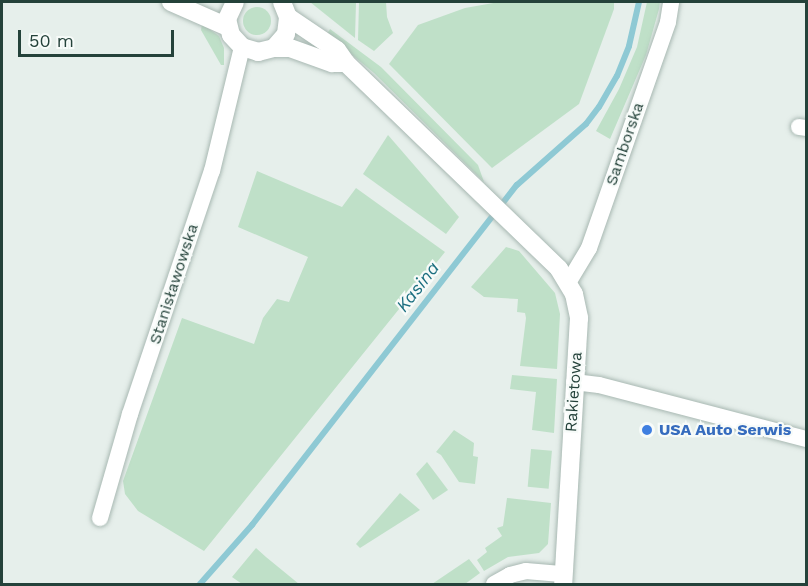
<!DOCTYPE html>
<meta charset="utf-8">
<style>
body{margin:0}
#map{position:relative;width:808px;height:586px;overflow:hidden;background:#e6efeb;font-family:"Work Sans",sans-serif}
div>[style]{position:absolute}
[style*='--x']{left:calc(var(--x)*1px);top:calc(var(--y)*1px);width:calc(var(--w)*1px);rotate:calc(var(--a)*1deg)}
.green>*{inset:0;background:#bfe0c8;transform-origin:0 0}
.round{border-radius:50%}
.stream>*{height:6px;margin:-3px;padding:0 3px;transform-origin:3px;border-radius:3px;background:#8ec9d4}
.roads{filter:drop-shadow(0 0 2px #a8b8b2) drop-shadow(0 0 2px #a8b8b2)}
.street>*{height:16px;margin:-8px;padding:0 8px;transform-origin:8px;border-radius:8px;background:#fff}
.secondary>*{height:18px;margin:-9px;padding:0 9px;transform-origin:9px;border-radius:9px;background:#fff}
.dots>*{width:16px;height:16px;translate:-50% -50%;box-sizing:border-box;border:3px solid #f7fbf9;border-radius:50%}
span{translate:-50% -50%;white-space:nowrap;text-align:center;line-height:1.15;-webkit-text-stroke:4.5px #f7fbf9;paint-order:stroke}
.street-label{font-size:16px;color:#24423a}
.shop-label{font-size:16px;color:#366cbe;font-weight:700}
.left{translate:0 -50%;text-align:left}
.water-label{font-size:18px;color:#1c6f80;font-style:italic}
.frame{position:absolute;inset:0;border:3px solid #24423a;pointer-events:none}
.scale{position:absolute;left:18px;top:30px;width:156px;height:27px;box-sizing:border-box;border:3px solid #24423a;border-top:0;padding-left:8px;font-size:18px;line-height:21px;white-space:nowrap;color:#24423a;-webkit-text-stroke:4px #f7fbf9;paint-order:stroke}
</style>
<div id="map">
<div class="green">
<i style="clip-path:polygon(310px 2px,356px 2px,355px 38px)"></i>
<i style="clip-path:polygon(359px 2px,386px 2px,387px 17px,393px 33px,374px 51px,358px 40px)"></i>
<i style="clip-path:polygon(499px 2px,614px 2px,614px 9px,579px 104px,492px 168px,389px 64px,418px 25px,465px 8px)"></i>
<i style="clip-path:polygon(647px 2px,660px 2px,659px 9px,646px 55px,610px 139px,596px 131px,619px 89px,637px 47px)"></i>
<i class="round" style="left:243px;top:7px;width:28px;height:28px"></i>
<i style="clip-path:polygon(202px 24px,219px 36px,224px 48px,224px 65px,221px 65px,201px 30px)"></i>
<i style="clip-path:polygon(330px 29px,381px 67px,478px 165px,484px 182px,374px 73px,327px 34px)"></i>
<i style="clip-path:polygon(388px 135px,459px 217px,446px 234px,363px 174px)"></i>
<i style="clip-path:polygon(257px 171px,342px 207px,356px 188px,445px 252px,204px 551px,138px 511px,125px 494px,123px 481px,182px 318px,254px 344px,263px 318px,277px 299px,289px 302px,308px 257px,238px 227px)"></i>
<i style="clip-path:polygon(506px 247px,519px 251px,555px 293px,560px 314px,557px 369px,520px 366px,526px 318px,525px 313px,517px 312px,518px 299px,484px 297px,471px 287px)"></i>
<i style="clip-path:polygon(512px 375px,557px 379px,554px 433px,532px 430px,536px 392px,510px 389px)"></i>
<i style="clip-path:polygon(454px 430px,474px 443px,473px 456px,478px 457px,475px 484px,459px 482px,441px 455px,436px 452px)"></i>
<i style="left:531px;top:449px;width:21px;height:38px;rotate:5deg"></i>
<i style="clip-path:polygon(427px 462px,448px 490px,433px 500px,416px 474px)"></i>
<i style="clip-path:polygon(400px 493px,420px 510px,360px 548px,356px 544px)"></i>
<i style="clip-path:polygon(507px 498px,551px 503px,548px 544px,539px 553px,508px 557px,484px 571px,477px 560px,487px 552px,485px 548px,502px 536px,497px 528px,503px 526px)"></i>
<i style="clip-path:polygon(256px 548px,266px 557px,299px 584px,242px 584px,232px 577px)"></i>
<i style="clip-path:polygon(469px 559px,480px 573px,465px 584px,432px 584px)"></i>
</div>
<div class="stream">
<i style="--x:200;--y:584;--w:79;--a:-48.6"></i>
<i style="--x:252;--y:525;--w:431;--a:-52.1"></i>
<i style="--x:517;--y:185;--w:92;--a:-41.5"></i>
<i style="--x:586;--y:124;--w:21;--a:-53"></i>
<i style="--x:599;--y:107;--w:36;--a:-60"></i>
<i style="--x:617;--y:76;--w:32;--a:-68"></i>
<i style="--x:629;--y:46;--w:45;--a:-77.2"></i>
</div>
<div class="roads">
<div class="street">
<i style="--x:799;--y:127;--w:7;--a:8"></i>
<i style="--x:568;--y:283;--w:41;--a:-59"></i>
<i style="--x:589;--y:248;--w:239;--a:-70.7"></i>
<i style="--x:668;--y:22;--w:20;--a:-81"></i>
<i style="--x:574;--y:382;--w:25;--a:7"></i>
<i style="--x:599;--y:385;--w:214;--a:14.6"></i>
<i style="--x:100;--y:518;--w:108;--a:-73.9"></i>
<i style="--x:130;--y:414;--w:256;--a:-71.4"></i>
<i style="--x:212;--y:171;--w:128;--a:-76.4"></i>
<i style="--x:494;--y:584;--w:18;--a:-29"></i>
<i style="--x:510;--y:575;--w:16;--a:-14"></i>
<i style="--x:526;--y:571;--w:38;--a:5"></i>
</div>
<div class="secondary">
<i style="--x:171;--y:2;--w:62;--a:23.7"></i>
<i style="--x:235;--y:2;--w:19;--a:115"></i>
<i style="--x:227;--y:19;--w:16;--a:76"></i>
<i style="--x:231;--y:35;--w:16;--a:47"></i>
<i style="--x:242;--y:47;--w:17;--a:17"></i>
<i style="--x:258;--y:52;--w:16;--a:-14"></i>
<i style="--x:274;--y:48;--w:18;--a:-49"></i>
<i style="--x:286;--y:34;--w:17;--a:-83"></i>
<i style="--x:288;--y:17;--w:16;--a:-112"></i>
<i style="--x:288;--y:17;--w:59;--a:34"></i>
<i style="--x:337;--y:50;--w:16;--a:55"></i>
<i style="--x:346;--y:63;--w:296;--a:44"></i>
<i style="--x:559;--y:269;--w:29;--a:59"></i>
<i style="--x:574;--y:294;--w:25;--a:78"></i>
<i style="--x:579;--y:318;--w:266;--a:93.4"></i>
<i style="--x:274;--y:48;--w:16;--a:0"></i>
<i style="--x:290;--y:48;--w:45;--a:19.7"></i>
<i style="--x:332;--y:63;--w:14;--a:0"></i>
</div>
</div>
<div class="dots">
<i style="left:647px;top:430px;background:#3f7fe0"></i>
</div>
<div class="street-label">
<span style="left:625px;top:144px;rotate:-71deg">Samborska</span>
<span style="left:174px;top:284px;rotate:-72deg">Stanisławowska</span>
<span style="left:574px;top:392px;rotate:-86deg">Rakietowa</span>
</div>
<div class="shop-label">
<span class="left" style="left:659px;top:430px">USA Auto Serwis</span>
</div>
<div class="water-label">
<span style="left:418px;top:287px;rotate:-52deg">Kasina</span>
</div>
<div class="frame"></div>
<div class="scale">50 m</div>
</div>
